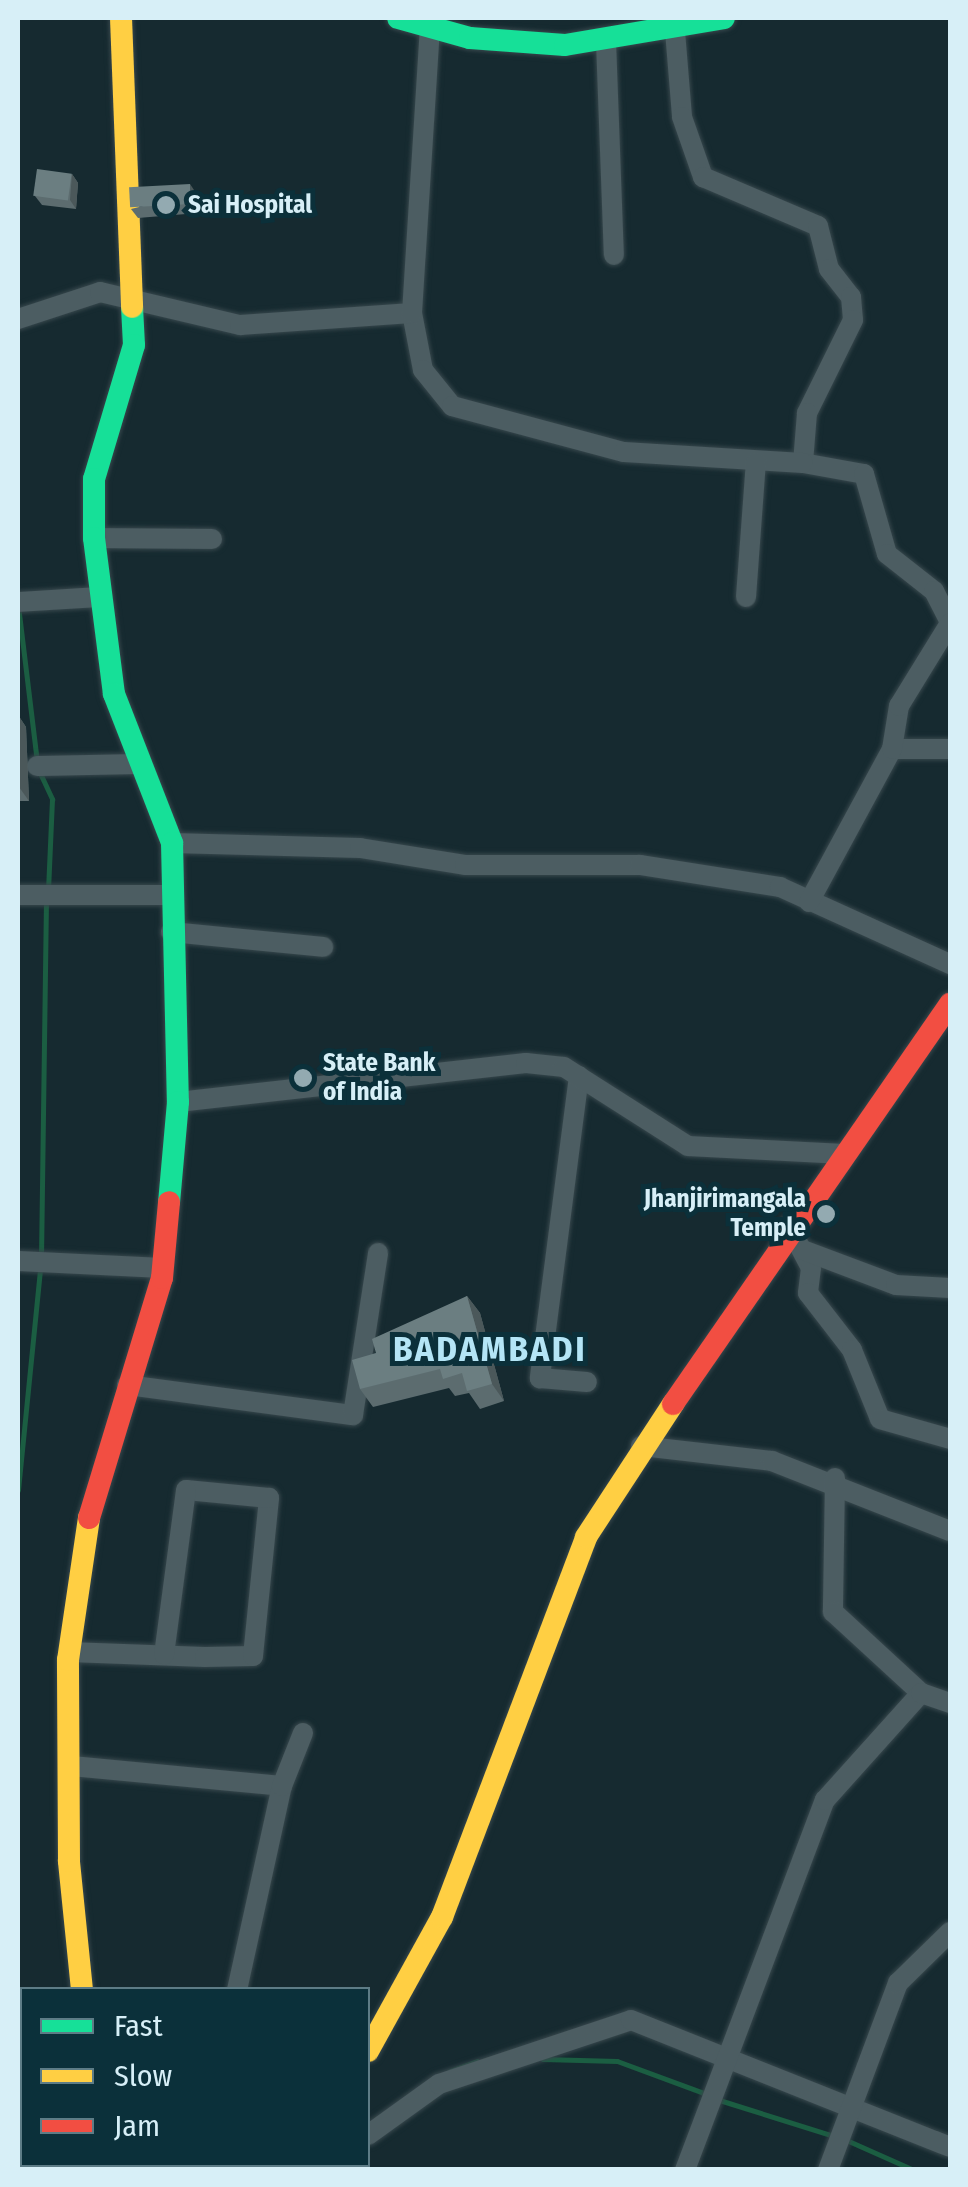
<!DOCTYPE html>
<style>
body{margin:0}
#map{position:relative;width:968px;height:2187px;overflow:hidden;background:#162a30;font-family:"Fira Sans Condensed",sans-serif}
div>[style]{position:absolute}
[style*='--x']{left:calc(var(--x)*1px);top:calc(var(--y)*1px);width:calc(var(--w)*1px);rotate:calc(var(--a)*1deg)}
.stream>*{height:5px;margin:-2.5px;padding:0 2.5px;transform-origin:2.5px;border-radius:2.5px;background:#1b5e42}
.roads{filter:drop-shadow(0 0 2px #37474c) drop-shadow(0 0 2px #37474c)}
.street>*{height:20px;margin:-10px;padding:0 10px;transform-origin:10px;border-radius:10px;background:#4c5d62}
.fast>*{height:22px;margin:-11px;padding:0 11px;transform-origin:11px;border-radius:11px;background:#16e098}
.slow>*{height:22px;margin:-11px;padding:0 11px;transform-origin:11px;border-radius:11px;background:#ffcf43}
.jam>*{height:22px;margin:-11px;padding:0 11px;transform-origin:11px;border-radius:11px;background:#f24e42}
.wall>*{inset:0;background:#5c6c6f}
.shaded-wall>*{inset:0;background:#4b585a}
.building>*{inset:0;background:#6b7e81;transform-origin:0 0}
.dots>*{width:28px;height:28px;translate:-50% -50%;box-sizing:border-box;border:5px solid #0b303a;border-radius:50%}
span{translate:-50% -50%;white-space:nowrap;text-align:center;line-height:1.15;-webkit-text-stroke:10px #0b303a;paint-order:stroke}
.poi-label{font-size:25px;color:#d7eff7;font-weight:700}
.left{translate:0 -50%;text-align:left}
.right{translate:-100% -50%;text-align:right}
.district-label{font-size:35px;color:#b4e5f6;font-weight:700;letter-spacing:2.5px}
.frame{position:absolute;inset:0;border:20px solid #d7eff7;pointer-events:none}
.legend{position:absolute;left:20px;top:1987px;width:350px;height:180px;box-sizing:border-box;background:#0b303a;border:2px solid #5d7c86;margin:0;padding:12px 18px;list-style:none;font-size:30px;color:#d7eff7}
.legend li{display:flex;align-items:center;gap:20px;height:50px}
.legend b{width:50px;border:2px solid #5d7c86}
</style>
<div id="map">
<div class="stream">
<i style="--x:18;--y:605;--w:159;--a:83.1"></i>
<i style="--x:40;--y:773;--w:29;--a:65"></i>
<i style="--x:52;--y:799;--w:90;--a:92.5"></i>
<i style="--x:41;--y:1258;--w:358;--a:-89.2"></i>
<i style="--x:18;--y:1490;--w:222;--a:-84.3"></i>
<i style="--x:18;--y:2006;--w:6;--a:45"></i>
<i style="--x:543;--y:2059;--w:74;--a:1.5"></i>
<i style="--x:617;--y:2061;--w:95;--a:20.3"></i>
<i style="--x:450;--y:2071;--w:29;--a:-20"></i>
<i style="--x:716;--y:2099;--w:123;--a:17.5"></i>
<i style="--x:844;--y:2139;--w:77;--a:23.9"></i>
</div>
<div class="roads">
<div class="street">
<i style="--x:675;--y:31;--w:86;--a:85.3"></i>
<i style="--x:682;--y:117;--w:64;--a:70.7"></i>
<i style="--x:703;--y:177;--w:125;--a:23.1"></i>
<i style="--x:818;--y:226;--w:44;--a:75.7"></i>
<i style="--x:829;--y:269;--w:36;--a:52"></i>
<i style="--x:851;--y:297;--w:23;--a:85"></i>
<i style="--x:853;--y:320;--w:104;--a:116.3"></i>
<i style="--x:807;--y:413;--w:50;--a:94.6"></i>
<i style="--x:803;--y:463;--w:62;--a:10.2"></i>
<i style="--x:864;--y:474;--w:83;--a:74"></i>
<i style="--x:887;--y:554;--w:60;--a:38.2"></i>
<i style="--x:934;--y:591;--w:36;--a:63"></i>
<i style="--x:606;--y:41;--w:214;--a:87.9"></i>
<i style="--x:412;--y:313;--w:58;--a:79.1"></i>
<i style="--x:423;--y:370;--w:46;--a:51.1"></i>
<i style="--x:452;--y:406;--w:178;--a:15"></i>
<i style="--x:624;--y:452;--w:179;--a:3.5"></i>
<i style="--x:18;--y:319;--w:86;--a:-18.2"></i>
<i style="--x:100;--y:292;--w:144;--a:13.3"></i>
<i style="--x:240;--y:325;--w:172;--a:-4"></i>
<i style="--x:412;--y:313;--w:285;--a:-86.4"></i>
<i style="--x:94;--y:538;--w:118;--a:0.5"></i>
<i style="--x:746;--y:597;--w:135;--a:-85.8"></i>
<i style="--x:18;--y:602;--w:79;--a:-3.6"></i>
<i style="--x:892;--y:749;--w:58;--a:0"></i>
<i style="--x:37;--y:766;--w:104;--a:-1.1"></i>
<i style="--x:172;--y:843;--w:188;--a:1.5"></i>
<i style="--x:360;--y:848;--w:106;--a:9.2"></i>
<i style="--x:465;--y:865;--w:175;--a:0"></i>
<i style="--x:640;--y:865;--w:142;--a:8.9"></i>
<i style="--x:780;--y:887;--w:187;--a:24.4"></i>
<i style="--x:18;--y:895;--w:151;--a:0"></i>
<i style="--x:809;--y:902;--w:174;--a:-61.5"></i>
<i style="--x:892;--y:749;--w:44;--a:-80.8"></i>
<i style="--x:899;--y:706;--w:97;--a:-58.4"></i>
<i style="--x:171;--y:932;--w:153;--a:5.6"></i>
<i style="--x:579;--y:1076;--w:305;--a:97.4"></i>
<i style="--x:540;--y:1378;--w:47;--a:4.9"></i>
<i style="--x:178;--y:1102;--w:350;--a:-6.4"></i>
<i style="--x:526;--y:1063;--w:38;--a:6"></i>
<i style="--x:564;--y:1067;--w:147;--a:32.5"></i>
<i style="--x:688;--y:1146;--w:156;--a:2.9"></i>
<i style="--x:789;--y:1226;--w:47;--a:62.4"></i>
<i style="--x:811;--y:1268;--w:25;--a:97"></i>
<i style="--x:808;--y:1293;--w:72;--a:52.3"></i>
<i style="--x:852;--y:1350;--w:74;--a:67.9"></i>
<i style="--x:880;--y:1419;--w:73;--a:15.9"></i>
<i style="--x:803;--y:1250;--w:99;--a:20.6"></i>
<i style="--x:896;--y:1285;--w:54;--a:3.2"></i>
<i style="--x:18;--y:1261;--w:145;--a:2.8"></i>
<i style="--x:127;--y:1385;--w:228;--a:7.6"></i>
<i style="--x:353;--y:1415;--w:164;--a:-81.2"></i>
<i style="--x:641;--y:1446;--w:132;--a:6.5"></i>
<i style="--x:772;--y:1461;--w:191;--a:21.5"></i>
<i style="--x:835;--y:1478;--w:134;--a:90.9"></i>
<i style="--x:833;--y:1612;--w:120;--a:42.6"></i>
<i style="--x:69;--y:1652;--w:136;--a:2.1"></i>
<i style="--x:205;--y:1657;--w:48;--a:-1.2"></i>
<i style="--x:253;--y:1656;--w:159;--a:-84.2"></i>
<i style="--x:269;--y:1498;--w:83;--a:-174.5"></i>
<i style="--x:186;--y:1490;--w:166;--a:97.6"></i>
<i style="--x:71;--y:1766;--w:212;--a:5.4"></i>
<i style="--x:237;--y:1990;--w:209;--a:-77.6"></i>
<i style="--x:282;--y:1786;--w:57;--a:-68.4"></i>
<i style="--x:368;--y:2135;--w:87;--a:-35.7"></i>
<i style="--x:439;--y:2084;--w:202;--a:-18.4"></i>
<i style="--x:631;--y:2020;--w:343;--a:21.7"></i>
<i style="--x:262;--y:2170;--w:6;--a:-81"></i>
<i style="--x:685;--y:2170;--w:396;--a:-69.3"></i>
<i style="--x:825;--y:1800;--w:144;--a:-48.1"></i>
<i style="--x:921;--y:1693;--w:31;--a:19"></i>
<i style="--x:828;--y:2170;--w:200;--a:-69.5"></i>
<i style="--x:898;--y:1983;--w:73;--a:-44.4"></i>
</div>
<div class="fast">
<i style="--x:398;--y:18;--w:75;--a:15.5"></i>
<i style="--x:470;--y:38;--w:95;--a:4.2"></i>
<i style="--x:565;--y:45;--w:161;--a:-9.6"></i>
<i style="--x:132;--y:307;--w:38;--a:87"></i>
<i style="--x:134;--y:345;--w:140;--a:106.6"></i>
<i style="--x:94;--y:479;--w:59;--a:90"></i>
<i style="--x:94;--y:538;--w:157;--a:82.7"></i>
<i style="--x:114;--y:694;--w:160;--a:68.7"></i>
<i style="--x:172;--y:843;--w:259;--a:88.7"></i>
<i style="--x:178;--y:1102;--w:100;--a:95.1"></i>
<i style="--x:18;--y:2129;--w:5;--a:37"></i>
</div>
<div class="slow">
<i style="--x:121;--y:18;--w:289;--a:87.8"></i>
<i style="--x:82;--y:1990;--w:130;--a:-95.8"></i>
<i style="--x:69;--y:1861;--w:201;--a:-90.3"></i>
<i style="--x:68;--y:1660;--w:144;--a:-81.6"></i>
<i style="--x:368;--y:2051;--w:153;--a:-61.1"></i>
<i style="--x:442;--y:1917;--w:406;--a:-69.2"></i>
<i style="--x:586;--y:1537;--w:159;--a:-56.8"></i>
<i style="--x:28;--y:2164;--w:11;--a:34"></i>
</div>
<div class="jam">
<i style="--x:673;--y:1404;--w:487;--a:-55.3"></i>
<i style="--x:89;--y:1518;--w:251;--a:-73.1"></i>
<i style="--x:162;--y:1278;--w:76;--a:-84.7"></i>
<i style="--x:80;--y:2164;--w:11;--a:34"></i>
</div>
</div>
<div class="wall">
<i style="clip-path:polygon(72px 174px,78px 183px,76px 209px,42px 205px,35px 196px)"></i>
<i style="clip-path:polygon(196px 193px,198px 213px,138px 218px,131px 209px)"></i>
<i style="clip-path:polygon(18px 715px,26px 727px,29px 801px,18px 801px)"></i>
<i style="clip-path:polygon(467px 1296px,480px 1313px,504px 1401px,480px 1409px,469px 1393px,455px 1396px,449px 1388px,373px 1407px,360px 1389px,376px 1353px)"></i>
</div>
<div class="shaded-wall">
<i style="clip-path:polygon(72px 174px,78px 183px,76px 209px,70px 200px)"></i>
<i style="clip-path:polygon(190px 184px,196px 193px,198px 213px,191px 204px)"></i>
<i style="clip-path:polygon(18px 715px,26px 727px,29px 801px,19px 787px)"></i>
<i style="clip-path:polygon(467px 1296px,480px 1313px,504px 1401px,492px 1384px)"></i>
</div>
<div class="building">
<i style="left:37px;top:169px;width:35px;height:27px;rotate:8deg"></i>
<i style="left:190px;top:184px;width:20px;height:61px;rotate:87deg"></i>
<i style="clip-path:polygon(467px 1296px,492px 1384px,467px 1391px,462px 1373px,443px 1379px,440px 1369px,360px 1389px,352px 1360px,376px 1353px,372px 1339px)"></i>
</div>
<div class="dots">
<i style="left:166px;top:205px;background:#93aab1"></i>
<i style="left:303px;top:1078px;background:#93aab1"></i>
<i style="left:826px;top:1214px;background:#93aab1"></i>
</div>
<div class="poi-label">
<span class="left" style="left:188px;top:205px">Sai Hospital</span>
<span class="left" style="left:323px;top:1078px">State Bank<br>of India</span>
<span class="right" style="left:806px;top:1214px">Jhanjirimangala<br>Temple</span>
</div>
<div class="district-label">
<span style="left:490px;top:1349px">BADAMBADI</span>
</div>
<div class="frame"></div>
<ul class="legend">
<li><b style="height:12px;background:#16e098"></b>Fast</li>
<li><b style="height:12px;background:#ffcf43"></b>Slow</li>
<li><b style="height:12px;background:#f24e42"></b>Jam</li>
</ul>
</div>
